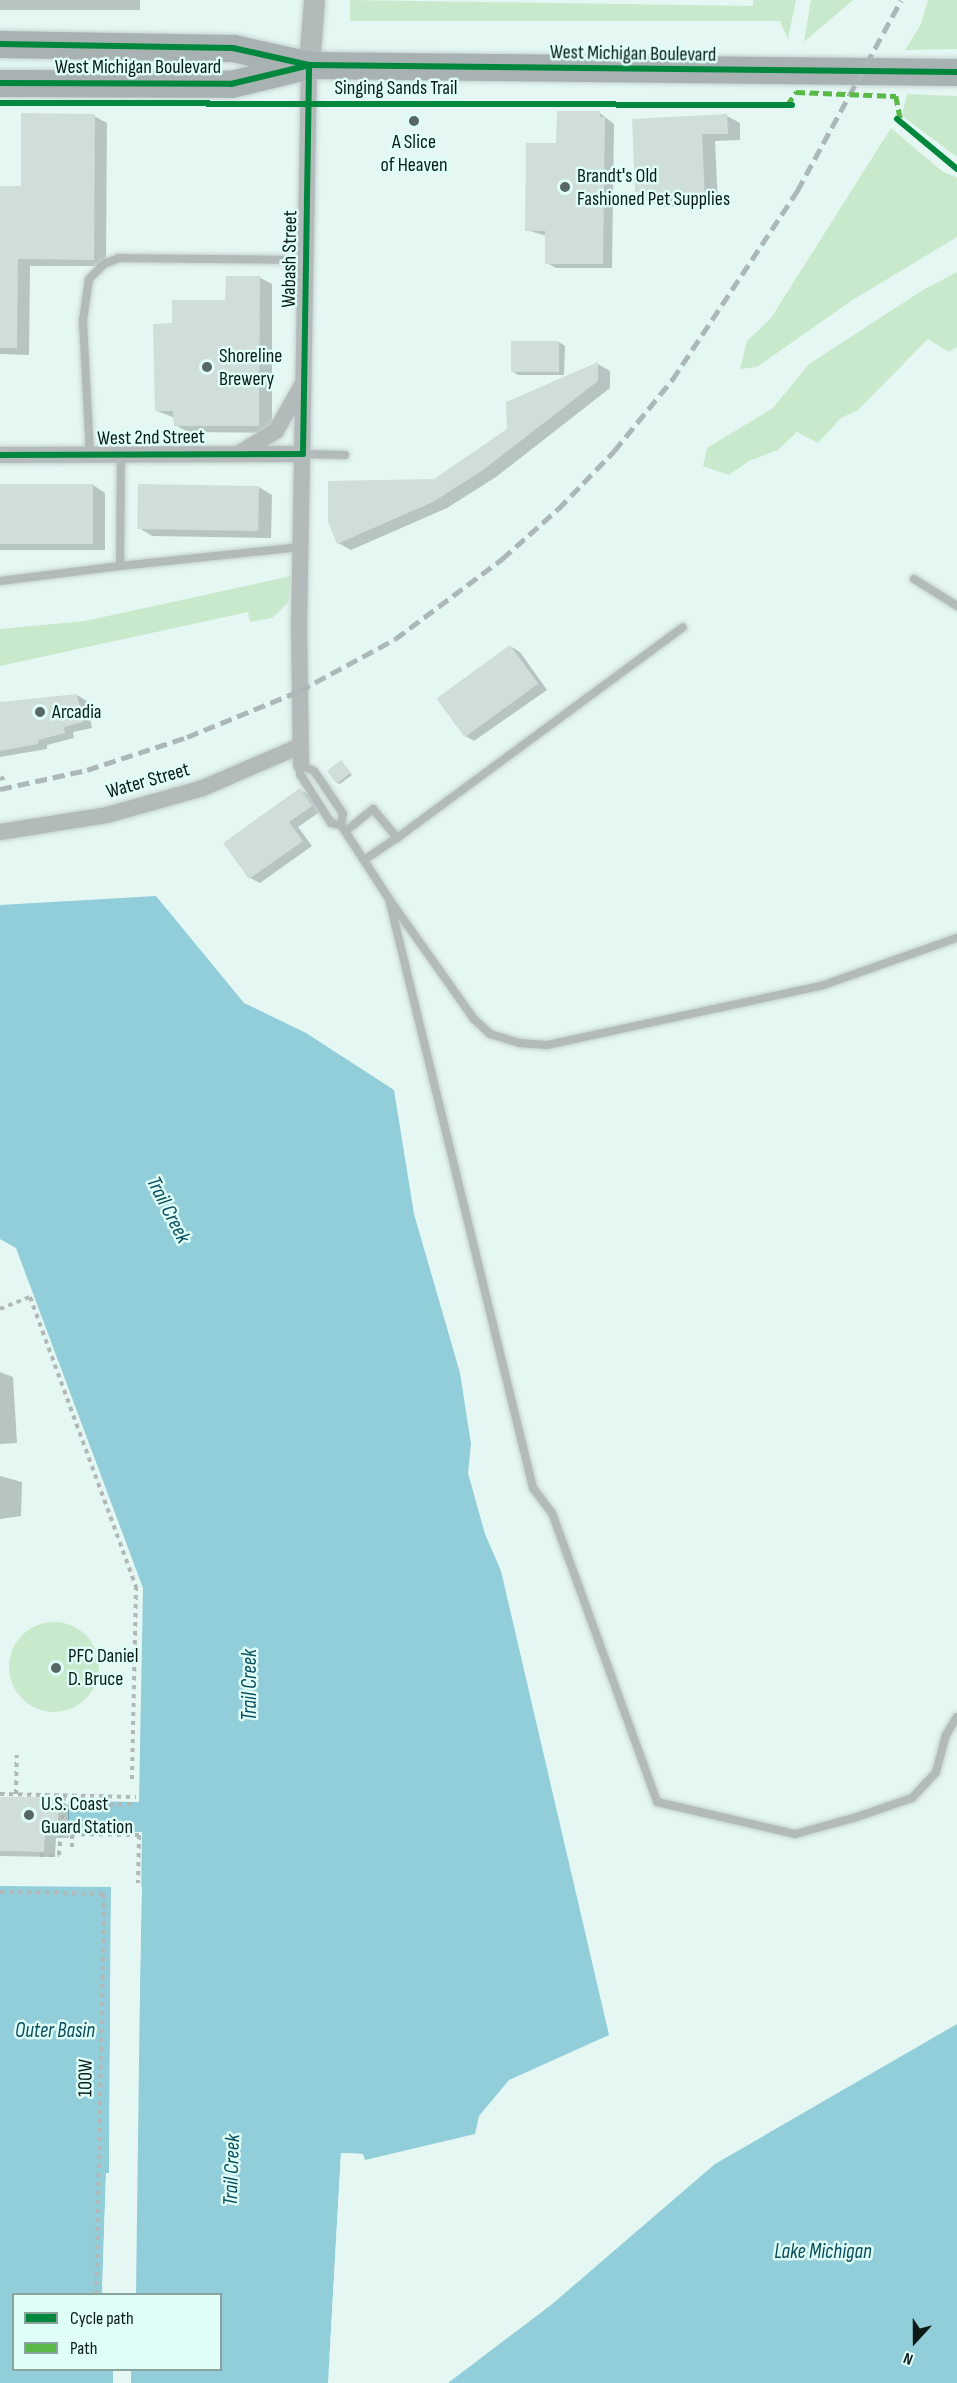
<!DOCTYPE html>
<style>
body{margin:0}
#map{position:relative;width:957px;height:2383px;overflow:hidden;background:#e5f7f3;font-family:"Sofia Sans Condensed",sans-serif}
div>[style]{position:absolute}
[style*='--x']{left:calc(var(--x)*1px);top:calc(var(--y)*1px);width:calc(var(--w)*1px);rotate:calc(var(--a)*1deg)}
.green>*{inset:0;background:#c9e9cc}
.round{border-radius:50%}
.water>*{inset:0;background:#92cdda}
.pier>*{inset:0;background:#e5f7f3}
.shadow>*{inset:0;background:#0003;transform-origin:0 0}
.building>*{inset:0;background:#d0ded9;transform-origin:0 0}
.path>*{height:4px;margin-top:-2px;transform-origin:0;background:repeating-linear-gradient(90deg,#b0b9b8 0 4.5px,transparent 0 9px)}
.roads{filter:drop-shadow(0 0 2px #c4d2cf) drop-shadow(0 0 2px #c4d2cf)}
.service>*{height:8px;margin:-4px;padding:0 4px;transform-origin:4px;border-radius:4px;background:#b3bbba}
.minor>*{height:16px;margin:-8px;padding:0 8px;transform-origin:8px;border-radius:8px;background:#b3bbba}
.tertiary>*{height:21px;margin:-10.5px;padding:0 10.5px;transform-origin:10.5px;border-radius:10.5px;background:#b3bbba}
.primary>*{height:27px;margin:-13.5px;padding:0 13.5px;transform-origin:13.5px;border-radius:13.5px;background:#a8b2b2}
.rail>*{height:4.5px;margin-top:-2.25px;transform-origin:0;background:repeating-linear-gradient(90deg,#acb7b7 0 12px,transparent 0 18px)}
.quiet>*{height:4.5px;margin-top:-2.25px;transform-origin:0;background:repeating-linear-gradient(90deg,#58b947 0 9px,transparent 0 13.5px)}
.cycleway>*{height:6px;margin:-3px;padding:0 3px;transform-origin:3px;border-radius:3px;background:#00873e}
.dots>*{width:16px;height:16px;translate:-50% -50%;box-sizing:border-box;border:3px solid #defef7;border-radius:50%}
span{translate:-50% -50%;white-space:nowrap;text-align:center;line-height:1.15;-webkit-text-stroke:5px #defef7;paint-order:stroke}
.street-label{font-size:20px;color:#0b1a17}
.poi-label{font-size:20px;color:#0b1a17}
.left{translate:0 -50%;text-align:left}
.water-label{font-size:21px;color:#094d5c;font-style:italic}
.legend{position:absolute;left:12px;top:2293px;width:210px;height:78px;box-sizing:border-box;background:#defef7;border:2px solid #8aa39d;margin:0;padding:8px 10px;list-style:none;font-size:18px;color:#0b1a17}
.legend li{display:flex;align-items:center;gap:12px;height:30px}
.legend b{width:30px;border:2px solid #8aa39d}
.north{position:absolute;left:885px;top:2311px;width:60px;height:60px;-webkit-text-stroke:4px #defef7;paint-order:stroke;rotate:201deg;font-size:16px;font-weight:700;line-height:24px;text-align:center;color:#0b1a17}
.north::after{content:'';display:block;margin:auto;width:21px;height:27px;background:#0b1a17;clip-path:polygon(50% 0,100% 100%,50% 72%,0 100%)}
</style>
<div id="map">
<div class="green">
<i style="clip-path:polygon(350px 0,753px 6px,753px 0,796px 0,788px 39px,780px 21px,350px 21px)"></i>
<i style="clip-path:polygon(811px 0,853px 0,804px 42px)"></i>
<i style="clip-path:polygon(928px 0,957px 0,957px 49px,905px 50px,921px 24px)"></i>
<i style="clip-path:polygon(907px 94px,957px 96px,957px 157px,902px 116px)"></i>
<i style="clip-path:polygon(891px 128px,942px 171px,957px 178px,957px 237px,851px 301px,757px 367px,740px 369px,747px 341px,771px 318px)"></i>
<i style="clip-path:polygon(957px 272px,957px 347px,949px 352px,928px 339px,858px 410px,841px 418px,818px 443px,797px 432px,778px 450px,749px 461px,729px 475px,703px 466px,707px 448px,773px 408px,809px 364px,923px 290px)"></i>
<i style="clip-path:polygon(291px 576px,288px 603px,272px 618px,250px 622px,248px 612px,0 666px,0 629px,85px 621px)"></i>
<i class="round" style="left:9px;top:1622px;width:90px;height:90px"></i>
</div>
<div class="water">
<i style="clip-path:polygon(156px 896px,244px 1003px,306px 1033px,394px 1090px,414px 1214px,460px 1373px,471px 1444px,468px 1473px,485px 1534px,501px 1571px,609px 2035px,509px 2080px,479px 2116px,475px 2134px,365px 2160px,363px 2154px,341px 2153px,328px 2383px,131px 2383px,131px 2370px,220px 2370px,220px 2294px,136px 2294px,142px 1832px,68px 1832px,68px 1801px,139px 1802px,143px 1588px,16px 1248px,0 1239px,0 905px)"></i>
<i style="clip-path:polygon(0 1886px,111px 1887px,109px 2173px,106px 2174px,102px 2294px,14px 2294px,14px 2370px,113px 2370px,113px 2383px,0 2383px)"></i>
<i style="clip-path:polygon(957px 2024px,957px 2383px,448px 2383px,551px 2305px,715px 2164px)"></i>
</div>
<div class="pier">
<i style="clip-path:polygon(111px 1887px,112px 2173px,102px 2294px,106px 2173px,109px 2173px)"></i>
<i style="clip-path:polygon(139px 1887px,142px 1887px,133px 2294px)"></i>
<i style="clip-path:polygon(341px 2153px,363px 2154px,365px 2163px,361px 2157px,344px 2156px,328px 2383px)"></i>
</div>
<div class="shadow">
<i style="left:0;top:0;width:140px;height:10px"></i>
<i style="clip-path:polygon(600px 113px,614px 124px,612px 268px,556px 268px,547px 263px,547px 236px,526px 230px,558px 144px)"></i>
<i style="clip-path:polygon(94px 116px,107px 123px,106px 266px,30px 266px,29px 355px,0 354px,0 187px,22px 188px)"></i>
<i style="clip-path:polygon(727px 116px,740px 123px,740px 140px,715px 141px,718px 205px,660px 207px,636px 191px,634px 120px)"></i>
<i style="clip-path:polygon(259px 277px,272px 284px,272px 433px,188px 432px,175px 425px,175px 418px,157px 411px,174px 324px,227px 302px)"></i>
<i style="clip-path:polygon(559px 342px,565px 346px,564px 375px,518px 375px,512px 371px)"></i>
<i style="clip-path:polygon(598px 364px,610px 371px,610px 388px,496px 477px,447px 508px,351px 550px,338px 543px,435px 481px)"></i>
<i style="clip-path:polygon(0 485px,93px 485px,105px 493px,105px 550px,0 550px)"></i>
<i style="clip-path:polygon(259px 487px,272px 495px,271px 538px,152px 536px,139px 528px)"></i>
<i style="clip-path:polygon(510px 646px,520px 652px,547px 690px,474px 741px,464px 735px)"></i>
<i style="clip-path:polygon(77px 695px,87px 701px,92px 728px,73px 732px,74px 738px,47px 745px,47px 749px,0 757px,0 704px)"></i>
<i style="clip-path:polygon(341px 762px,352px 775px,340px 784px,337px 783px)"></i>
<i style="clip-path:polygon(300px 790px,310px 795px,321px 811px,298px 827px,312px 846px,260px 883px,250px 878px)"></i>
<i style="clip-path:polygon(0 1372px,13px 1377px,17px 1443px,0 1444px)"></i>
<i style="clip-path:polygon(0 1476px,22px 1482px,21px 1516px,0 1519px)"></i>
<i style="clip-path:polygon(0 1798px,58px 1799px,69px 1806px,69px 1838px,56px 1838px,55px 1857px,0 1856px)"></i>
</div>
<div class="building">
<i style="clip-path:polygon(557px 111px,600px 111px,600px 117px,605px 117px,603px 264px,545px 264px,545px 231px,525px 231px,526px 143px,556px 143px)"></i>
<i style="clip-path:polygon(21px 113px,95px 114px,94px 260px,18px 259px,17px 348px,0 348px,0 186px,21px 186px)"></i>
<i style="clip-path:polygon(727px 114px,728px 134px,702px 134px,705px 198px,645px 201px,645px 192px,635px 192px,632px 119px)"></i>
<i style="clip-path:polygon(226px 276px,260px 276px,259px 426px,174px 426px,173px 411px,155px 411px,153px 324px,172px 323px,172px 300px,225px 300px)"></i>
<i style="left:511px;top:341px;width:48px;height:31px"></i>
<i style="clip-path:polygon(598px 362px,598px 381px,483px 470px,433px 502px,337px 544px,328px 522px,328px 481px,434px 479px,507px 429px,506px 402px)"></i>
<i style="left:0;top:484px;width:93px;height:60px"></i>
<i style="left:138px;top:484px;width:121px;height:45px;rotate:1deg"></i>
<i style="left:510px;top:645px;width:48px;height:91px;rotate:54deg"></i>
<i style="clip-path:polygon(77px 694px,83px 722px,64px 727px,65px 733px,38px 740px,38px 744px,0 751px,0 702px)"></i>
<i style="left:341px;top:760px;width:16px;height:18px;rotate:52deg"></i>
<i style="clip-path:polygon(300px 788px,312px 806px,289px 822px,303px 841px,249px 879px,223px 843px)"></i>
<i style="clip-path:polygon(0 1797px,58px 1797px,58px 1832px,45px 1832px,44px 1852px,0 1851px)"></i>
</div>
<div class="path">
<i style="--x:0;--y:779;--w:6;--a:-18"></i>
<i style="--x:0;--y:1309;--w:32;--a:-22"></i>
<i style="--x:30;--y:1297;--w:308;--a:69.9"></i>
<i style="--x:136;--y:1586;--w:198;--a:91.2"></i>
<i style="--x:0;--y:1794;--w:136;--a:1.3"></i>
<i style="--x:16;--y:1794;--w:39;--a:-89"></i>
<i style="--x:64;--y:1807;--w:68;--a:-2.5"></i>
<i style="--x:63;--y:1834;--w:76;--a:0.8"></i>
<i style="--x:139;--y:1835;--w:48;--a:91.2"></i>
<i style="--x:72;--y:1834;--w:13;--a:90"></i>
<i style="--x:40;--y:1855;--w:19;--a:0"></i>
<i style="--x:59;--y:1855;--w:58;--a:-85.1"></i>
<i style="--x:0;--y:1892;--w:104;--a:1.1"></i>
<i style="--x:104;--y:1894;--w:400;--a:91.1"></i>
</div>
<div class="roads">
<div class="service">
<i style="--x:303;--y:454;--w:42;--a:1.4"></i>
<i style="--x:90;--y:455;--w:135;--a:-93"></i>
<i style="--x:83;--y:320;--w:41;--a:-81.7"></i>
<i style="--x:89;--y:279;--w:21;--a:-45"></i>
<i style="--x:104;--y:264;--w:16;--a:-22"></i>
<i style="--x:119;--y:258;--w:187;--a:0.6"></i>
<i style="--x:120;--y:566;--w:182;--a:-6"></i>
<i style="--x:914;--y:579;--w:51;--a:32.1"></i>
<i style="--x:0;--y:581;--w:121;--a:-7.1"></i>
<i style="--x:120;--y:566;--w:111;--a:-89.5"></i>
<i style="--x:341;--y:825;--w:10;--a:-169"></i>
<i style="--x:331;--y:823;--w:58;--a:-122.3"></i>
<i style="--x:300;--y:774;--w:9;--a:-84"></i>
<i style="--x:301;--y:765;--w:14;--a:25"></i>
<i style="--x:314;--y:771;--w:19;--a:55"></i>
<i style="--x:325;--y:787;--w:32;--a:56"></i>
<i style="--x:343;--y:814;--w:11;--a:100"></i>
<i style="--x:341;--y:825;--w:88;--a:57"></i>
<i style="--x:389;--y:899;--w:147;--a:54.7"></i>
<i style="--x:474;--y:1019;--w:22;--a:43"></i>
<i style="--x:490;--y:1034;--w:30;--a:17"></i>
<i style="--x:519;--y:1043;--w:28;--a:4"></i>
<i style="--x:547;--y:1045;--w:283;--a:-12.2"></i>
<i style="--x:824;--y:985;--w:141;--a:-19.5"></i>
<i style="--x:346;--y:831;--w:35;--a:-39"></i>
<i style="--x:373;--y:809;--w:38;--a:50"></i>
<i style="--x:397;--y:838;--w:355;--a:-36.4"></i>
<i style="--x:364;--y:860;--w:40;--a:-34"></i>
<i style="--x:389;--y:899;--w:606;--a:76.26"></i>
<i style="--x:533;--y:1488;--w:31;--a:53"></i>
<i style="--x:552;--y:1513;--w:307;--a:70"></i>
<i style="--x:657;--y:1802;--w:142;--a:13.1"></i>
<i style="--x:795;--y:1834;--w:64;--a:-15.3"></i>
<i style="--x:857;--y:1817;--w:58;--a:-19.1"></i>
<i style="--x:912;--y:1798;--w:35;--a:-47"></i>
<i style="--x:936;--y:1772;--w:38;--a:-75"></i>
<i style="--x:946;--y:1735;--w:21;--a:-59"></i>
</div>
<div class="minor">
<i style="--x:241;--y:452;--w:41;--a:-31"></i>
<i style="--x:276;--y:431;--w:53;--a:-60.5"></i>
<i style="--x:0;--y:455;--w:303;--a:-0.2"></i>
<i style="--x:301;--y:765;--w:137;--a:-90.8"></i>
<i style="--x:299;--y:628;--w:563;--a:-88.98"></i>
<i style="--x:0;--y:832;--w:108;--a:-9"></i>
<i style="--x:107;--y:815;--w:100;--a:-15.7"></i>
<i style="--x:203;--y:788;--w:106;--a:-23.4"></i>
</div>
<div class="tertiary">
<i style="--x:309;--y:65;--w:65;--a:-85.6"></i>
</div>
<div class="primary">
<i style="--x:0;--y:44;--w:233;--a:1"></i>
<i style="--x:233;--y:48;--w:78;--a:12.6"></i>
<i style="--x:309;--y:65;--w:648;--a:0.62"></i>
<i style="--x:0;--y:83;--w:231;--a:0.2"></i>
<i style="--x:231;--y:84;--w:73;--a:-13.5"></i>
</div>
</div>
<div class="rail">
<i style="--x:0;--y:789;--w:89;--a:-12.3"></i>
<i style="--x:87;--y:770;--w:105;--a:-18.3"></i>
<i style="--x:187;--y:737;--w:121;--a:-22.3"></i>
<i style="--x:299;--y:691;--w:109;--a:-28.4"></i>
<i style="--x:395;--y:639;--w:134;--a:-36.8"></i>
<i style="--x:502;--y:559;--w:75;--a:-41.8"></i>
<i style="--x:558;--y:509;--w:81;--a:-46"></i>
<i style="--x:614;--y:451;--w:92;--a:-50.8"></i>
<i style="--x:672;--y:380;--w:227;--a:-56.5"></i>
<i style="--x:797;--y:191;--w:217;--a:-61.4"></i>
</div>
<div class="quiet">
<i style="--x:787;--y:105;--w:16;--a:-55"></i>
<i style="--x:796;--y:92;--w:100;--a:2.3"></i>
<i style="--x:896;--y:96;--w:26;--a:79"></i>
</div>
<div class="cycleway">
<i style="--x:0;--y:44;--w:233;--a:1"></i>
<i style="--x:233;--y:48;--w:78;--a:12.6"></i>
<i style="--x:309;--y:65;--w:648;--a:0.62"></i>
<i style="--x:0;--y:83;--w:231;--a:0.2"></i>
<i style="--x:231;--y:84;--w:77;--a:-13.5"></i>
<i style="--x:0;--y:103;--w:792;--a:0.14"></i>
<i style="--x:897;--y:119;--w:78;--a:39.8"></i>
<i style="--x:0;--y:455;--w:303;--a:-0.2"></i>
<i style="--x:303;--y:454;--w:389;--a:-89.1"></i>
</div>
<div class="dots">
<i style="left:414px;top:121px;background:#576764"></i>
<i style="left:565px;top:187px;background:#576764"></i>
<i style="left:207px;top:367px;background:#576764"></i>
<i style="left:40px;top:712px;background:#576764"></i>
<i style="left:56px;top:1668px;background:#576764"></i>
<i style="left:29px;top:1815px;background:#576764"></i>
</div>
<div class="street-label">
<span style="left:633px;top:54px;rotate:1deg">West Michigan Boulevard</span>
<span style="left:138px;top:67px">West Michigan Boulevard</span>
<span style="left:396px;top:88px">Singing Sands Trail</span>
<span style="left:290px;top:259px;rotate:-89deg">Wabash Street</span>
<span style="left:151px;top:438px;rotate:-1deg">West 2nd Street</span>
<span style="left:148px;top:781px;rotate:-16deg">Water Street</span>
<span style="left:86px;top:2078px;rotate:-89deg">100W</span>
</div>
<div class="poi-label">
<span style="left:414px;top:154px">A Slice<br>of Heaven</span>
<span class="left" style="left:577px;top:188px">Brandt's Old<br>Fashioned Pet Supplies</span>
<span class="left" style="left:219px;top:368px">Shoreline<br>Brewery</span>
<span class="left" style="left:52px;top:712px">Arcadia</span>
<span class="left" style="left:68px;top:1668px">PFC Daniel<br>D. Bruce</span>
<span class="left" style="left:41px;top:1816px">U.S. Coast<br>Guard Station</span>
</div>
<div class="water-label">
<span style="left:168px;top:1210px;rotate:63deg">Trail Creek</span>
<span style="left:250px;top:1685px;rotate:-90deg">Trail Creek</span>
<span style="left:55px;top:2031px">Outer Basin</span>
<span style="left:232px;top:2170px;rotate:-88deg">Trail Creek</span>
<span style="left:823px;top:2252px">Lake Michigan</span>
</div>
<ul class="legend">
<li><b style="height:8px;background:#00873e"></b>Cycle path</li>
<li><b style="height:8px;background:#58b947"></b>Path</li>
</ul>
<div class="north">N</div>
</div>
